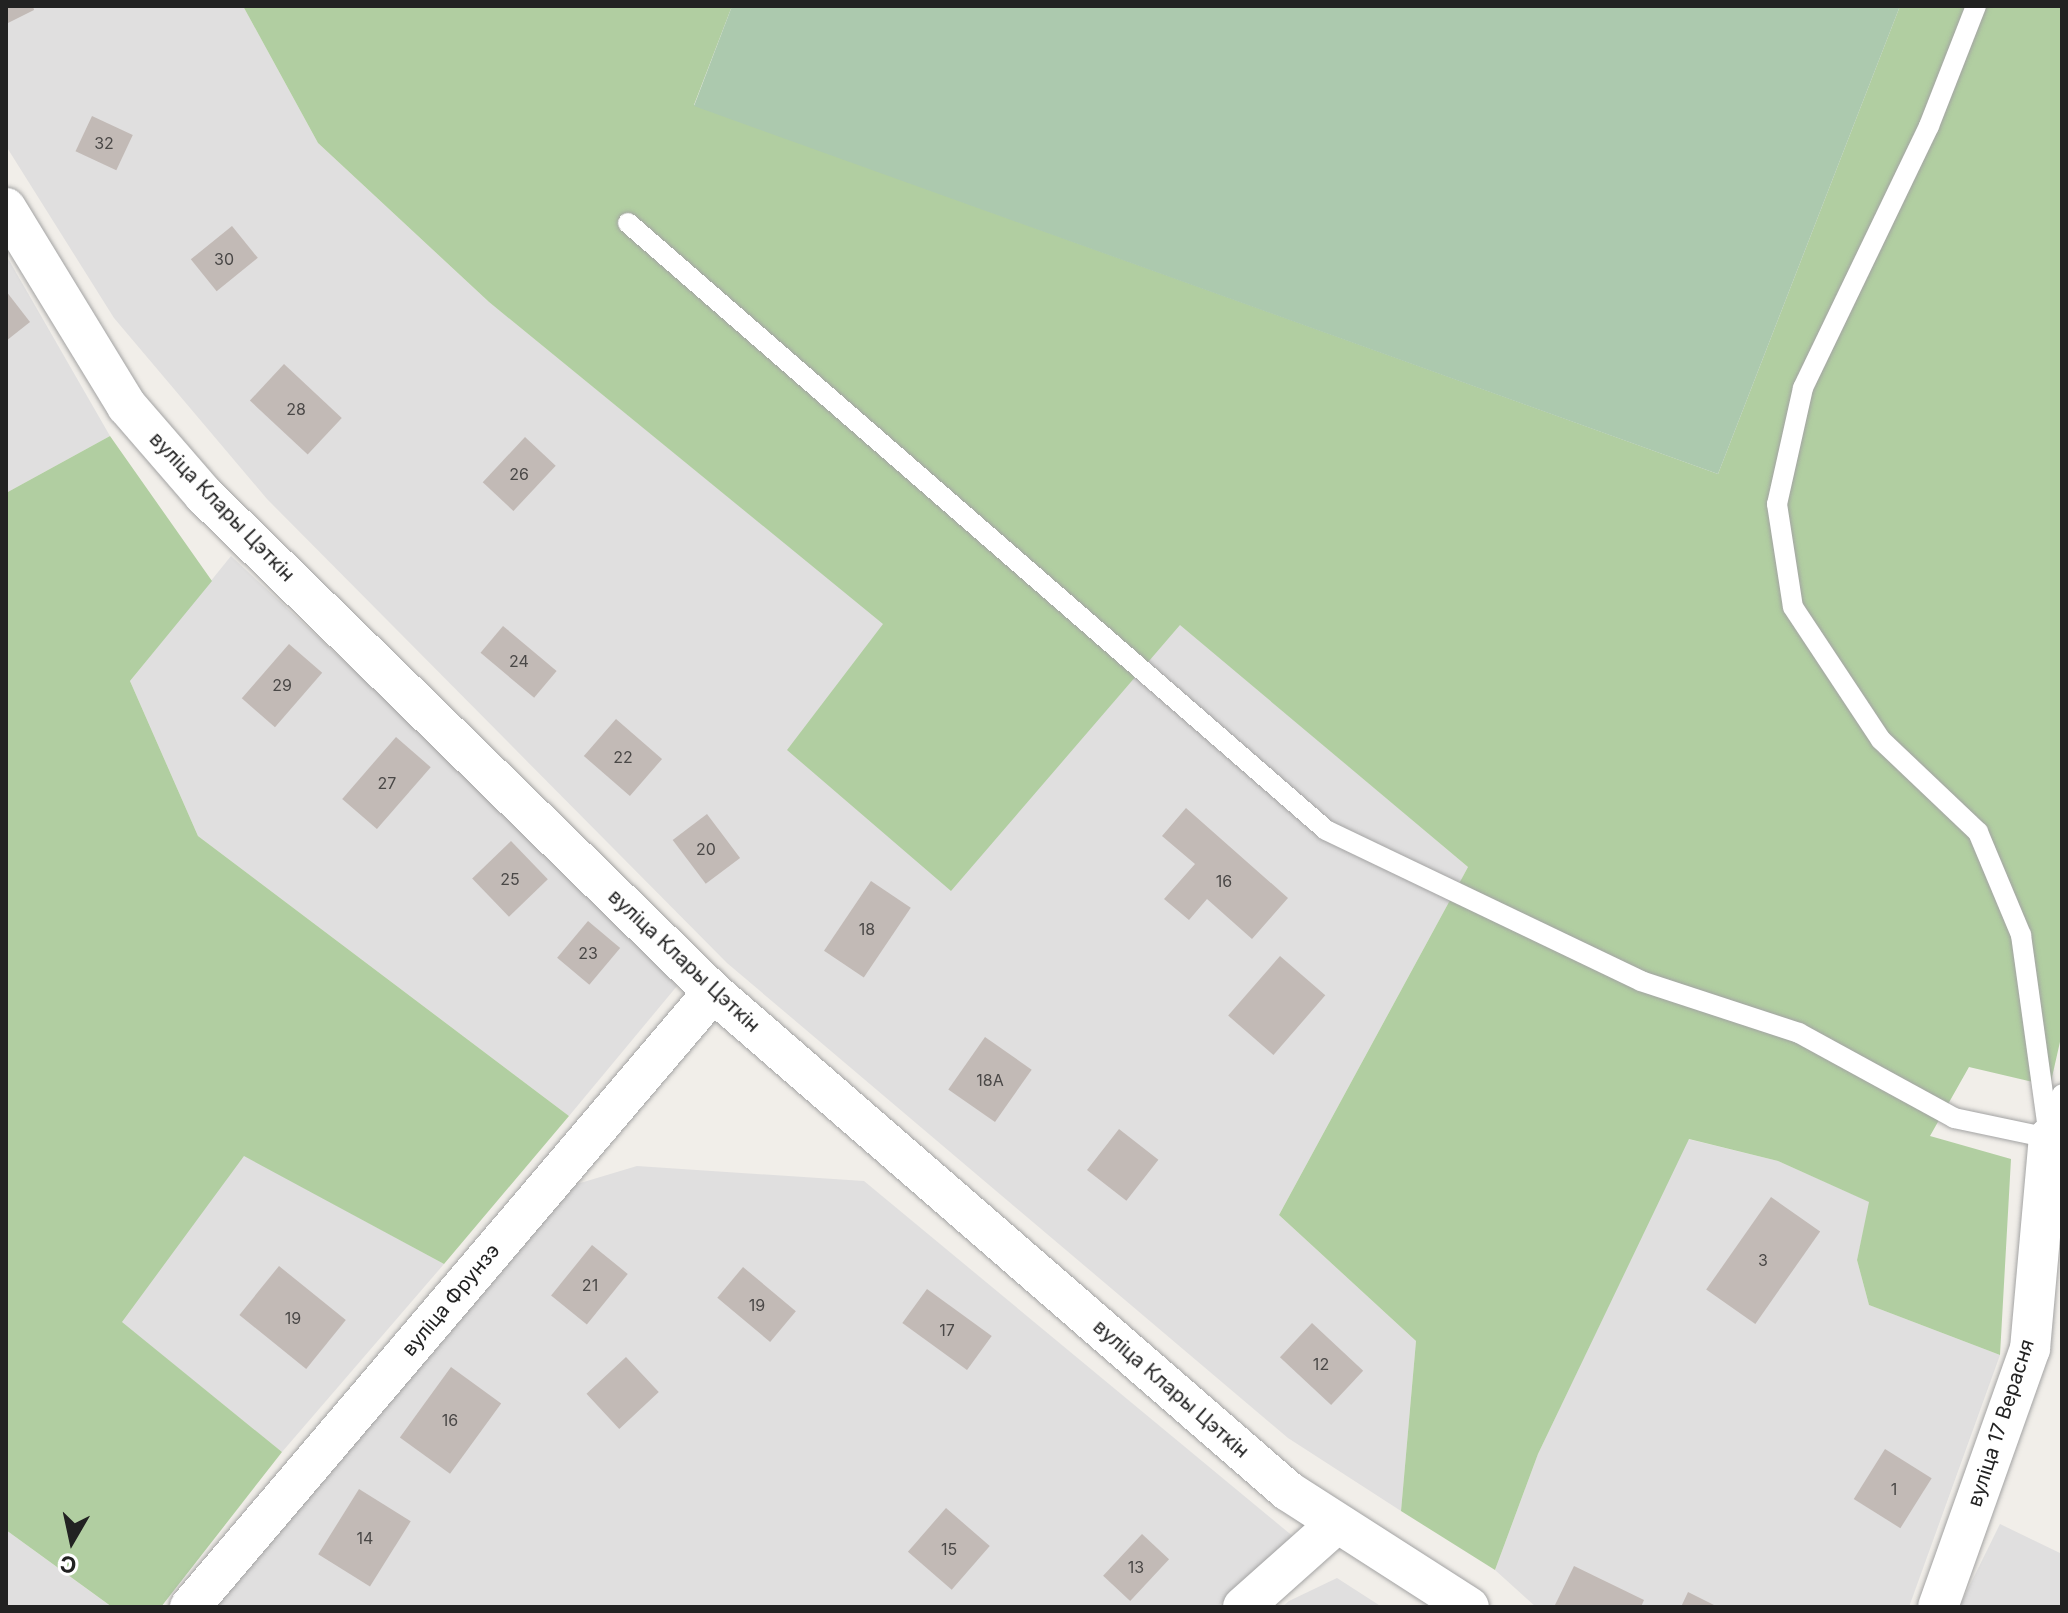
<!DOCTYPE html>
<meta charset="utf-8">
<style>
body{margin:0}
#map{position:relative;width:2068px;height:1613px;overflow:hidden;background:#f1eee9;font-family:Inter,sans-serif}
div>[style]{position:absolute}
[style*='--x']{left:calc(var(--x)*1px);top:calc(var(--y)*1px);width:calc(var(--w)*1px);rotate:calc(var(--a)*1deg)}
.residential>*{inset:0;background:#e0dfdf}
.forest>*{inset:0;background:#b1cea1}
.cemetery>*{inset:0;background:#acc9ae}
.building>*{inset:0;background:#c2bab6;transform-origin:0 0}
.roads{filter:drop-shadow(0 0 2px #a3a3a3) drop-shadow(0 0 2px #a3a3a3)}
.service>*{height:20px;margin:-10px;padding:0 10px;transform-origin:10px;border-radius:10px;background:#fff}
.minor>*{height:40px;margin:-20px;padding:0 20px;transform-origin:20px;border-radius:20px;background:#fff}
span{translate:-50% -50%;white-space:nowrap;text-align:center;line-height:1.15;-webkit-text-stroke:8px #fff;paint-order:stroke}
.number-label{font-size:16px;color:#4a4847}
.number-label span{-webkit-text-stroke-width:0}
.street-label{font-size:20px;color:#222}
.frame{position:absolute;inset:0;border:8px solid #222;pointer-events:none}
.north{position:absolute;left:32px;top:1501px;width:80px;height:80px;-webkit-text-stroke:6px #fff;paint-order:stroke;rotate:189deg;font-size:22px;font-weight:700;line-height:32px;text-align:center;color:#222}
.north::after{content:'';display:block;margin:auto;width:28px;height:36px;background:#222;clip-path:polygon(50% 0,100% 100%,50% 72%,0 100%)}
</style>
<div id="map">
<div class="residential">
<i style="clip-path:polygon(6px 6px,243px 6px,318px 143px,489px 302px,884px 624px,950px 890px,1180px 624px,1468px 867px,1279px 1215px,1416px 1341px,1401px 1511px,1288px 1438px,727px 963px,267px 499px,114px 318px,6px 146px)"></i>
<i style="clip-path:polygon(6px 255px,110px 436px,6px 493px)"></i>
<i style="clip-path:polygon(231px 556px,529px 833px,677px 986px,569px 1116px,198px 836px,130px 681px)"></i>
<i style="clip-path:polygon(1688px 1139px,1778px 1161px,1870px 1202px,1857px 1260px,1869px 1305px,2000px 1355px,1909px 1607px,1536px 1607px,1495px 1570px,1538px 1454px)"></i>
<i style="clip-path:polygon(244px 1155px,444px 1264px,282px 1452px,121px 1322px)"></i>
<i style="clip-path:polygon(637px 1166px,864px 1181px,1295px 1538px,1217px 1607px,213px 1607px,567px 1187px)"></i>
<i style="clip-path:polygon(2000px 1524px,2062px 1554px,2062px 1607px,1959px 1607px)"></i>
<i style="clip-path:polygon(6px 1530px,109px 1605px,6px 1607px)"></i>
<i style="clip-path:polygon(1337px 1578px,1382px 1607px,1282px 1607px,1289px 1601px)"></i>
</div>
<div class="forest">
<i style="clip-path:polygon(243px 6px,732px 6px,694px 105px,1718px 474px,1900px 6px,2062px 6px,2062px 1033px,2050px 1086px,1969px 1067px,1930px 1136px,2011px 1159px,2000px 1355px,1869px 1305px,1857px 1260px,1869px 1202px,1778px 1161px,1689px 1139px,1538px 1454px,1495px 1570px,1401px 1511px,1416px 1341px,1279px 1215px,1468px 867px,1180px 625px,951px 891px,787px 750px,883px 624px,489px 302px,318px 143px)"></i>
<i style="clip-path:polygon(110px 436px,212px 581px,130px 681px,198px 836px,569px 1116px,444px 1264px,244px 1156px,122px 1322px,282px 1452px,161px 1607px,112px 1607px,6px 1530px,6px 493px)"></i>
</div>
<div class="cemetery">
<i style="clip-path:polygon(732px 6px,1900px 6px,1718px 474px,694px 106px)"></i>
</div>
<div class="building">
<i style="clip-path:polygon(6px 6px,33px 6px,34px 10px,6px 24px)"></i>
<i style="left:92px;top:116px;width:45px;height:39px;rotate:25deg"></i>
<i style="left:232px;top:226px;width:41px;height:53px;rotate:51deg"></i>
<i style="clip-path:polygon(6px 291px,30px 322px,6px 341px)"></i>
<i style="left:284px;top:364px;width:79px;height:50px;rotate:43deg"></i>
<i style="left:525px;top:437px;width:42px;height:62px;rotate:43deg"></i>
<i style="left:503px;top:626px;width:70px;height:35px;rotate:40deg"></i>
<i style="left:289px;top:644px;width:44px;height:72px;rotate:41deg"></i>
<i style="left:616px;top:719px;width:61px;height:49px;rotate:41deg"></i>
<i style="left:396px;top:737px;width:46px;height:82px;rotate:41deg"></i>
<i style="clip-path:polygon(1186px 808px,1288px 898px,1252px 939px,1207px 899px,1189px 920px,1164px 899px,1195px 864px,1162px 836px)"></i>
<i style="left:707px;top:814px;width:55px;height:43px;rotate:53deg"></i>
<i style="left:511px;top:841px;width:53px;height:54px;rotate:46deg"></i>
<i style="left:871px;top:881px;width:48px;height:84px;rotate:34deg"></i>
<i style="left:588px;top:921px;width:42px;height:48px;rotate:40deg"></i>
<i style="left:1280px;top:956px;width:60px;height:79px;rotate:41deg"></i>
<i style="left:985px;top:1037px;width:57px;height:64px;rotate:35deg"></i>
<i style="left:1119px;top:1129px;width:50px;height:52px;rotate:38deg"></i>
<i style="left:1771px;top:1197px;width:60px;height:113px;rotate:35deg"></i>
<i style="left:592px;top:1245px;width:46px;height:65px;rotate:39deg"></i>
<i style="left:279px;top:1266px;width:86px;height:63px;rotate:39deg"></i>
<i style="left:743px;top:1267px;width:69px;height:40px;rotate:40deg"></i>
<i style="left:927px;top:1289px;width:80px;height:42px;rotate:36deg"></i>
<i style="left:1312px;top:1323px;width:70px;height:47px;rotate:43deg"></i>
<i style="left:626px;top:1357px;width:48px;height:54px;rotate:47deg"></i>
<i style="left:451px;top:1367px;width:62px;height:87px;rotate:36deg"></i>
<i style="left:1885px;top:1449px;width:55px;height:59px;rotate:32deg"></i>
<i style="left:359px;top:1489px;width:61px;height:77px;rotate:32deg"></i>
<i style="left:946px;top:1508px;width:58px;height:58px;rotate:41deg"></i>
<i style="left:1142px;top:1534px;width:37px;height:57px;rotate:43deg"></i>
<i style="clip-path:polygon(1574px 1566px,1644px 1600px,1641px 1607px,1554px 1607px)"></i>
<i style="clip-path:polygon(1688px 1592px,1718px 1607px,1681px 1607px)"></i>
</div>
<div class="roads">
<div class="service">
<i style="--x:1976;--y:6;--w:129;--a:111.4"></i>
<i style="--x:1929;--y:126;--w:291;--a:115.7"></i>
<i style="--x:1803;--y:388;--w:119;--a:102.6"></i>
<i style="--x:1777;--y:504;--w:104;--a:81.2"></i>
<i style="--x:1793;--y:607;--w:159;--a:56.5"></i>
<i style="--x:1881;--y:740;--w:134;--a:43.5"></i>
<i style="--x:1978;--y:832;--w:112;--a:67.3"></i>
<i style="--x:2021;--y:935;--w:205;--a:82.1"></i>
<i style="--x:628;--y:223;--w:925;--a:41.01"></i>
<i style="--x:1326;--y:830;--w:349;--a:25.6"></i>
<i style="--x:1641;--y:981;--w:166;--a:18.2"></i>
<i style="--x:1799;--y:1033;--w:177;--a:28.7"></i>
<i style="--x:1954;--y:1118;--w:97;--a:11.9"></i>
<i style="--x:2051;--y:1130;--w:37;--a:-73"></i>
</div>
<div class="minor">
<i style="--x:6;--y:208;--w:232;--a:58.6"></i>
<i style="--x:127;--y:406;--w:118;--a:49.1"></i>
<i style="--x:204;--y:495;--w:711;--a:44.32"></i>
<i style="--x:713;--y:992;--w:761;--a:40.95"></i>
<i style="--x:1288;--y:1491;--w:215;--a:32.7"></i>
<i style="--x:190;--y:1607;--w:807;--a:-49.62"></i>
<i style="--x:1243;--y:1607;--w:123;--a:-41.7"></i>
<i style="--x:1938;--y:1607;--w:274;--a:-70.4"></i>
<i style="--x:2030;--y:1349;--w:212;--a:-84.9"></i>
<i style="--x:2049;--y:1138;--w:14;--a:25"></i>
</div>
</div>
<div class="number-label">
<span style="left:104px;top:143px">32</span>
<span style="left:224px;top:259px">30</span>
<span style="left:296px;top:409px">28</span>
<span style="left:519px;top:474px">26</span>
<span style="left:519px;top:661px">24</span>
<span style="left:282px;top:685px">29</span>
<span style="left:623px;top:757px">22</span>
<span style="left:387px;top:783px">27</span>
<span style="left:706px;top:849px">20</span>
<span style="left:510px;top:879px">25</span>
<span style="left:1224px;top:881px">16</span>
<span style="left:867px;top:929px">18</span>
<span style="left:588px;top:953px">23</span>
<span style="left:990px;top:1080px">18А</span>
<span style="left:1763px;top:1260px">3</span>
<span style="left:590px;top:1285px">21</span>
<span style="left:757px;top:1305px">19</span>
<span style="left:293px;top:1318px">19</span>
<span style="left:947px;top:1330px">17</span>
<span style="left:1321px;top:1364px">12</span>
<span style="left:450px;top:1420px">16</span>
<span style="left:1894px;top:1489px">1</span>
<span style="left:365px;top:1538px">14</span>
<span style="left:949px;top:1549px">15</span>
<span style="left:1136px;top:1567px">13</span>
</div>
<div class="street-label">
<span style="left:222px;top:507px;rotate:46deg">вуліца Клары Цэткін</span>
<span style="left:684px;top:961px;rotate:43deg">вуліца Клары Цэткін</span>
<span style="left:451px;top:1300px;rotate:-50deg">вуліца Фрунзэ</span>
<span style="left:1171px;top:1389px;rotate:41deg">вуліца Клары Цэткін</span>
<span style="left:2001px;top:1423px;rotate:-72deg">вуліца 17 Верасня</span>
</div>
<div class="frame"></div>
<div class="north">С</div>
</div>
